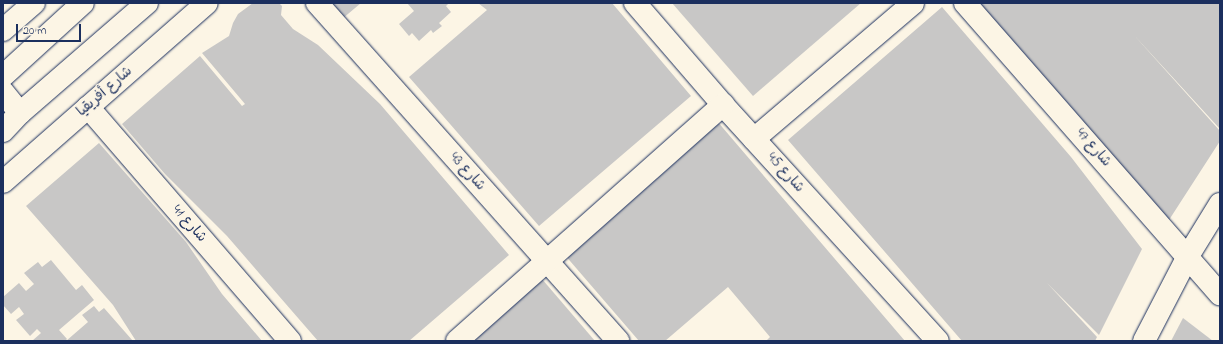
<!DOCTYPE html>
<meta charset="utf-8">
<style>
body{margin:0}
#map{position:relative;width:1223px;height:344px;overflow:hidden;background:#fcf5e5;font-family:"Indie Flower","Playpen Sans Arabic",sans-serif}
div>[style]{position:absolute}
[style*='--x']{left:calc(var(--x)*1px);top:calc(var(--y)*1px);width:calc(var(--w)*1px);rotate:calc(var(--a)*1deg)}
.building>*{inset:0;background:#c8c7c6}
.roads{filter:drop-shadow(0 0 1px #1b2f5e) drop-shadow(0 0 1px #1b2f5e)}
.minor>*{height:22px;margin:-11px;padding:0 11px;transform-origin:11px;border-radius:11px;background:#fcf5e5}
.major>*{height:22px;margin:-11px;padding:0 11px;transform-origin:11px;border-radius:11px;background:#fcf5e5}
.highway>*{height:22px;margin:-11px;padding:0 11px;transform-origin:11px;border-radius:11px;background:#fcf5e5}
span{translate:-50% -50%;white-space:nowrap;text-align:center;line-height:1.15;-webkit-text-stroke:3px #fcf5e5;paint-order:stroke}
.street-label{font-size:14px;color:#1b2f5e}
.frame{position:absolute;inset:0;border:4px solid #1b2f5e;pointer-events:none}
.scale{position:absolute;left:16px;top:24px;width:65px;height:18px;box-sizing:border-box;border:2px solid #1b2f5e;border-top:0;padding-left:5px;font-size:12px;line-height:14px;white-space:nowrap;color:#1b2f5e;-webkit-text-stroke:3px #fcf5e5;paint-order:stroke}
</style>
<div id="map">
<div class="building">
<i style="clip-path:polygon(253px 3px,279px 3px,282px 6px,281px 15px,293px 29px,318px 45px,380px 104px,509px 255px,409px 341px,318px 341px,227px 236px,165px 174px,122px 124px,200px 56px,242px 106px,245px 104px,202px 53px,229px 36px,233px 23px,238px 14px)"></i>
<i style="clip-path:polygon(328px 3px,361px 3px,342px 19px)"></i>
<i style="clip-path:polygon(407px 3px,449px 3px,446px 6px,451px 12px,439px 23px,442px 26px,433px 33px,431px 30px,419px 41px,412px 33px,409px 36px,399px 24px,414px 11px)"></i>
<i style="clip-path:polygon(478px 3px,612px 3px,691px 96px,539px 226px,409px 77px,487px 10px)"></i>
<i style="clip-path:polygon(672px 3px,861px 3px,753px 96px)"></i>
<i style="clip-path:polygon(971px 3px,1220px 3px,1220px 129px,1133px 34px,1220px 131px,1220px 141px,1169px 220px)"></i>
<i style="clip-path:polygon(942px 7px,1071px 157px,1142px 249px,1099px 335px,1047px 283px,1097px 337px,1095px 341px,962px 341px,788px 140px)"></i>
<i style="clip-path:polygon(717px 121px,905px 341px,766px 341px,770px 337px,728px 287px,665px 341px,639px 341px,564px 254px)"></i>
<i style="clip-path:polygon(99px 143px,186px 242px,222px 294px,262px 341px,136px 341px,113px 305px,26px 206px)"></i>
<i style="clip-path:polygon(51px 260px,76px 290px,82px 285px,94px 300px,59px 330px,67px 339px,65px 341px,32px 341px,41px 333px,37px 329px,30px 336px,16px 320px,24px 314px,19px 307px,11px 314px,3px 305px,3px 297px,19px 283px,26px 291px,34px 284px,24px 273px,38px 262px,42px 267px)"></i>
<i style="clip-path:polygon(542px 279px,595px 341px,469px 341px)"></i>
<i style="clip-path:polygon(94px 306px,99px 312px,104px 308px,133px 341px,66px 341px,88px 322px,82px 315px)"></i>
<i style="clip-path:polygon(1183px 318px,1213px 341px,1171px 341px)"></i>
</div>
<div class="roads">
<div class="minor">
<i style="--x:317;--y:3;--w:453;--a:48.3"></i>
<i style="--x:635;--y:3;--w:135;--a:49.2"></i>
<i style="--x:723;--y:105;--w:319;--a:47.7"></i>
<i style="--x:965;--y:3;--w:387;--a:48.8"></i>
<i style="--x:3;--y:30;--w:41;--a:-41.1"></i>
<i style="--x:88;--y:107;--w:309;--a:49.2"></i>
<i style="--x:754;--y:139;--w:209;--a:-40.5"></i>
<i style="--x:3;--y:182;--w:271;--a:-41.3"></i>
<i style="--x:457;--y:341;--w:356;--a:-41.6"></i>
<i style="--x:1144;--y:341;--w:96;--a:-62.6"></i>
<i style="--x:1188;--y:256;--w:61;--a:-58.4"></i>
</div>
<div class="major">
<i style="--x:3;--y:92;--w:27;--a:51"></i>
</div>
<div class="highway">
<i style="--x:3;--y:76;--w:108;--a:-42.4"></i>
<i style="--x:3;--y:131;--w:25;--a:-47"></i>
<i style="--x:20;--y:113;--w:168;--a:-40.9"></i>
</div>
</div>
<div class="street-label">
<span style="left:105px;top:92px;rotate:-41deg">شارع أفريقيا</span>
<span style="left:1093px;top:148px;rotate:49deg">شارع 47</span>
<span style="left:467px;top:172px;rotate:48deg">شارع 43</span>
<span style="left:785px;top:173px;rotate:48deg">شارع 45</span>
<span style="left:189px;top:224px;rotate:49deg">شارع 41</span>
</div>
<div class="frame"></div>
<div class="scale">20 m</div>
</div>
